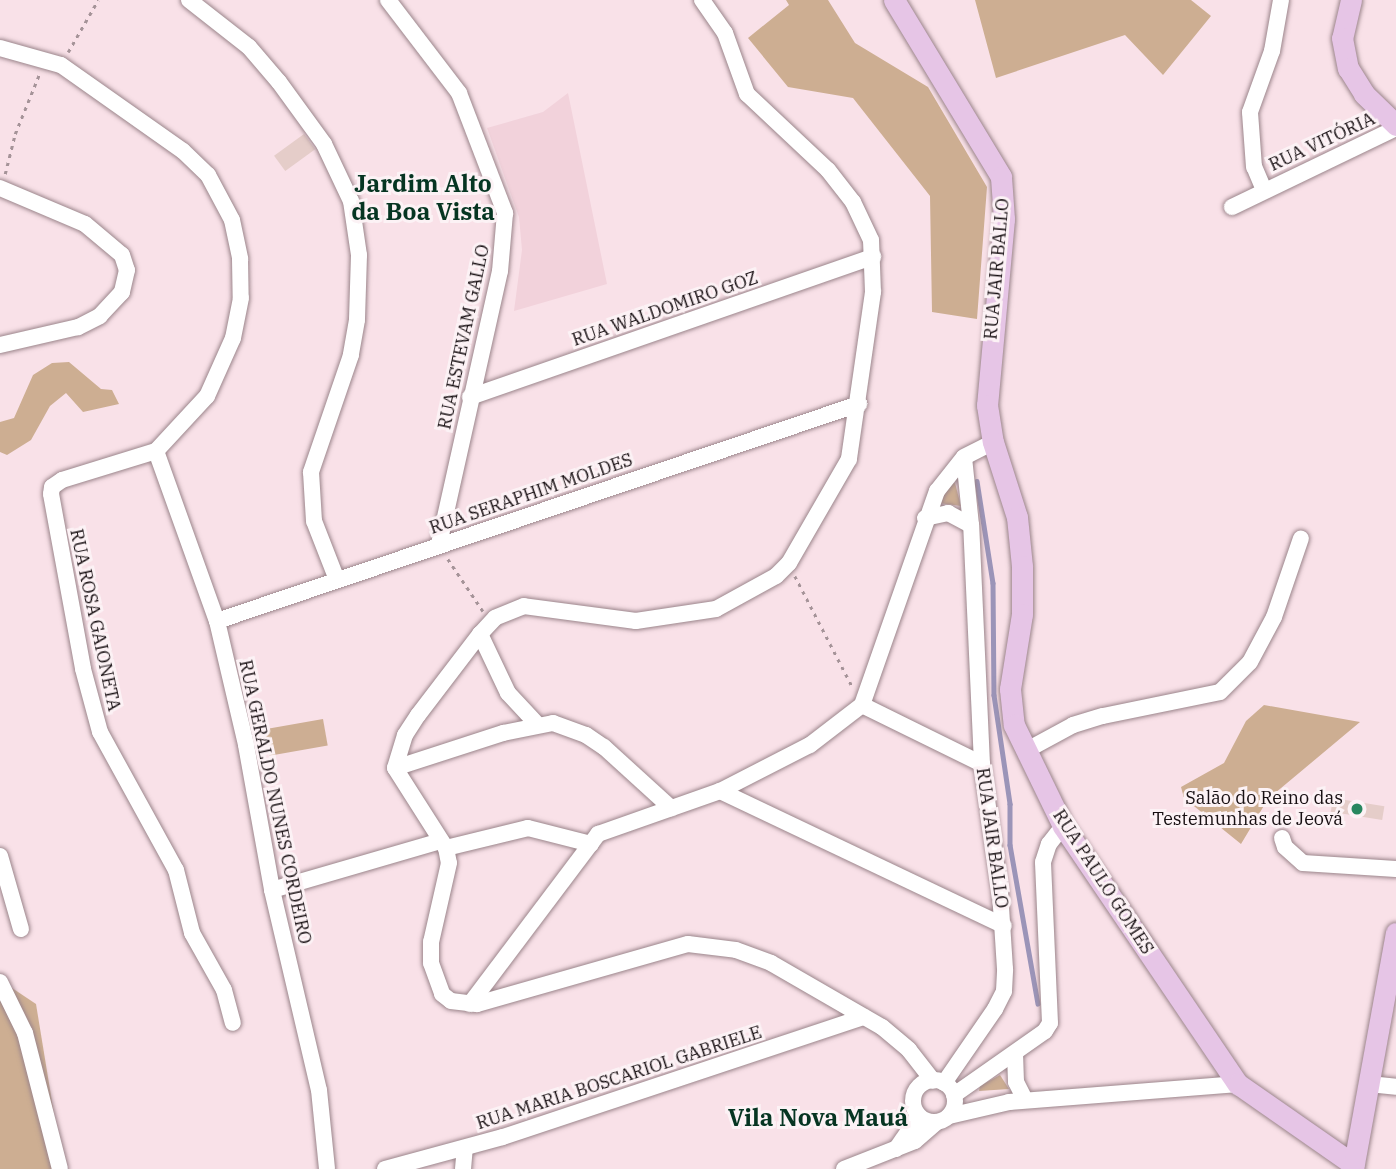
<!DOCTYPE html>
<meta charset="utf-8">
<style>
body{margin:0}
#map{position:relative;width:1396px;height:1169px;overflow:hidden;background:#f9e1e8;font-family:"IBM Plex Serif",serif}
div>[style]{position:absolute}
[style*='--x']{left:calc(var(--x)*1px);top:calc(var(--y)*1px);width:calc(var(--w)*1px);rotate:calc(var(--a)*1deg)}
.built>*{inset:0;background:#f2d2db}
.green>*{inset:0;background:#cdae93;transform-origin:0 0}
.forest>*{inset:0;background:#cdae92}
.stream>*{height:4.5px;margin:-2.25px;padding:0 2.25px;transform-origin:2.25px;border-radius:2.25px;background:#9b94b8}
.building>*{inset:0;background:#e5cdc9;transform-origin:0 0}
.path>*{height:2.5px;margin-top:-1.25px;transform-origin:0;background:repeating-linear-gradient(90deg,#a59398 0 3.5px,transparent 0 8.5px)}
.roads{filter:drop-shadow(0 0 2px #9b858b) drop-shadow(0 0 2px #9b858b)}
.minor>*{height:16px;margin:-8px;padding:0 8px;transform-origin:8px;border-radius:8px;background:#fff}
.minor>.ring{margin:-8px;padding:0;box-sizing:content-box;background:none;border:16px solid #fff;border-radius:50%}
.major>*{height:21px;margin:-10.5px;padding:0 10.5px;transform-origin:10.5px;border-radius:10.5px;background:#e6c5e6}
.dots>*{width:19px;height:19px;translate:-50% -50%;box-sizing:border-box;border:4px solid #fcf2f5;border-radius:50%}
span{translate:-50% -50%;white-space:nowrap;text-align:center;line-height:1.15;-webkit-text-stroke:6px #fcf2f5;paint-order:stroke}
.street-label{font-size:18px;color:#170f12}
.poi-label{font-size:18px;color:#170f12}
.right{translate:-100% -50%;text-align:right}
.district-label{font-size:24px;color:#063522;font-weight:700}
</style>
<div id="map">
<div class="built">
<i style="clip-path:polygon(568px 93px,607px 284px,514px 311px,522px 250px,519px 217px,487px 128px,543px 112px)"></i>
</div>
<div class="green">
<i style="clip-path:polygon(955px 483px,961px 506px,939px 503px,949px 484px)"></i>
<i style="left:323px;top:719px;width:27px;height:59px;rotate:80deg"></i>
<i style="clip-path:polygon(1000px 1075px,1009px 1089px,979px 1091px,980px 1086px)"></i>
</div>
<div class="forest">
<i style="clip-path:polygon(786px 0,828px 0,855px 43px,928px 87px,987px 187px,977px 319px,932px 312px,930px 196px,853px 98px,788px 87px,748px 38px,789px 5px)"></i>
<i style="clip-path:polygon(975px 0,1191px 0,1211px 16px,1163px 75px,1125px 35px,996px 78px)"></i>
<i style="clip-path:polygon(69px 362px,101px 389px,112px 390px,119px 404px,83px 412px,66px 393px,50px 406px,31px 440px,7px 455px,0 452px,0 422px,14px 418px,33px 375px,52px 363px)"></i>
<i style="clip-path:polygon(1264px 705px,1360px 722px,1268px 799px,1241px 844px,1184px 798px,1181px 787px,1224px 763px,1246px 721px)"></i>
<i style="clip-path:polygon(0 980px,36px 1004px,63px 1169px,0 1169px)"></i>
</div>
<div class="stream">
<i style="--x:977;--y:481;--w:103;--a:81.1"></i>
<i style="--x:993;--y:583;--w:112;--a:89.5"></i>
<i style="--x:994;--y:695;--w:110;--a:81.6"></i>
<i style="--x:1010;--y:804;--w:41;--a:90"></i>
<i style="--x:1010;--y:845;--w:161;--a:80"></i>
</div>
<div class="building">
<i style="left:304px;top:134px;width:19px;height:37px;rotate:54deg"></i>
<i style="left:1333px;top:798px;width:52px;height:14px;rotate:9deg"></i>
</div>
<div class="path">
<i style="--x:68;--y:52;--w:60;--a:-60"></i>
<i style="--x:5;--y:174;--w:41;--a:-76"></i>
<i style="--x:15;--y:134;--w:64;--a:-67.9"></i>
<i style="--x:448;--y:559;--w:63;--a:56.1"></i>
<i style="--x:795;--y:576;--w:126;--a:62.6"></i>
</div>
<div class="roads">
<div class="minor">
<i style="--x:189;--y:0;--w:76;--a:38.1"></i>
<i style="--x:249;--y:47;--w:46;--a:49.4"></i>
<i style="--x:279;--y:82;--w:77;--a:54"></i>
<i style="--x:324;--y:144;--w:63;--a:64.7"></i>
<i style="--x:351;--y:201;--w:55;--a:81.6"></i>
<i style="--x:359;--y:255;--w:65;--a:91.8"></i>
<i style="--x:357;--y:320;--w:36;--a:100"></i>
<i style="--x:351;--y:355;--w:124;--a:108.9"></i>
<i style="--x:311;--y:472;--w:49;--a:86.5"></i>
<i style="--x:314;--y:521;--w:63;--a:68.7"></i>
<i style="--x:388;--y:0;--w:117;--a:52.6"></i>
<i style="--x:459;--y:93;--w:129;--a:69"></i>
<i style="--x:505;--y:213;--w:58;--a:94.9"></i>
<i style="--x:500;--y:271;--w:281;--a:102.6"></i>
<i style="--x:702;--y:0;--w:40;--a:55.1"></i>
<i style="--x:725;--y:33;--w:65;--a:70.2"></i>
<i style="--x:747;--y:94;--w:111;--a:43.2"></i>
<i style="--x:828;--y:170;--w:41;--a:52"></i>
<i style="--x:853;--y:202;--w:42;--a:64.7"></i>
<i style="--x:871;--y:240;--w:52;--a:87.8"></i>
<i style="--x:873;--y:292;--w:169;--a:98.2"></i>
<i style="--x:849;--y:459;--w:120;--a:120"></i>
<i style="--x:789;--y:563;--w:18;--a:135"></i>
<i style="--x:776;--y:576;--w:68;--a:151.2"></i>
<i style="--x:716;--y:609;--w:81;--a:171.5"></i>
<i style="--x:636;--y:621;--w:113;--a:-172.4"></i>
<i style="--x:524;--y:606;--w:31;--a:158"></i>
<i style="--x:495;--y:618;--w:22;--a:133"></i>
<i style="--x:480;--y:634;--w:102;--a:127.4"></i>
<i style="--x:418;--y:715;--w:24;--a:123"></i>
<i style="--x:405;--y:735;--w:34;--a:107"></i>
<i style="--x:395;--y:768;--w:95;--a:57.5"></i>
<i style="--x:446;--y:848;--w:15;--a:79"></i>
<i style="--x:449;--y:863;--w:81;--a:102.8"></i>
<i style="--x:431;--y:942;--w:21;--a:90"></i>
<i style="--x:431;--y:963;--w:33;--a:70"></i>
<i style="--x:442;--y:994;--w:11;--a:38"></i>
<i style="--x:451;--y:1001;--w:26;--a:7"></i>
<i style="--x:477;--y:1004;--w:219;--a:-15.9"></i>
<i style="--x:688;--y:944;--w:48;--a:7.1"></i>
<i style="--x:736;--y:950;--w:37;--a:20"></i>
<i style="--x:771;--y:963;--w:128;--a:30"></i>
<i style="--x:882;--y:1027;--w:35;--a:40"></i>
<i style="--x:909;--y:1050;--w:39;--a:52"></i>
<i style="--x:0;--y:48;--w:63;--a:15.6"></i>
<i style="--x:61;--y:65;--w:149;--a:35.2"></i>
<i style="--x:183;--y:151;--w:35;--a:44"></i>
<i style="--x:208;--y:175;--w:51;--a:61.9"></i>
<i style="--x:232;--y:220;--w:40;--a:78"></i>
<i style="--x:240;--y:259;--w:39;--a:89"></i>
<i style="--x:241;--y:298;--w:41;--a:101.3"></i>
<i style="--x:233;--y:338;--w:64;--a:114.1"></i>
<i style="--x:207;--y:396;--w:75;--a:132.8"></i>
<i style="--x:156;--y:451;--w:98;--a:162.9"></i>
<i style="--x:62;--y:480;--w:12;--a:145"></i>
<i style="--x:52;--y:487;--w:7;--a:98"></i>
<i style="--x:51;--y:494;--w:178;--a:79.6"></i>
<i style="--x:83;--y:669;--w:65;--a:74.9"></i>
<i style="--x:100;--y:732;--w:158;--a:61.2"></i>
<i style="--x:176;--y:870;--w:65;--a:75.7"></i>
<i style="--x:192;--y:933;--w:65;--a:60.7"></i>
<i style="--x:224;--y:990;--w:34;--a:75"></i>
<i style="--x:0;--y:188;--w:92;--a:23"></i>
<i style="--x:85;--y:224;--w:48;--a:40"></i>
<i style="--x:122;--y:255;--w:16;--a:72"></i>
<i style="--x:127;--y:270;--w:23;--a:103"></i>
<i style="--x:122;--y:292;--w:33;--a:133"></i>
<i style="--x:100;--y:316;--w:25;--a:153"></i>
<i style="--x:78;--y:327;--w:80;--a:167"></i>
<i style="--x:1264;--y:190;--w:25;--a:-113"></i>
<i style="--x:1254;--y:167;--w:55;--a:-94.2"></i>
<i style="--x:1250;--y:112;--w:65;--a:-70.2"></i>
<i style="--x:1272;--y:51;--w:52;--a:-80"></i>
<i style="--x:1232;--y:207;--w:182;--a:-25.7"></i>
<i style="--x:470;--y:397;--w:427;--a:-19.2"></i>
<i style="--x:156;--y:451;--w:181;--a:70.3"></i>
<i style="--x:217;--y:621;--w:127;--a:76.8"></i>
<i style="--x:246;--y:745;--w:147;--a:79.8"></i>
<i style="--x:272;--y:890;--w:205;--a:76.8"></i>
<i style="--x:319;--y:1090;--w:79;--a:84.2"></i>
<i style="--x:925;--y:518;--w:24;--a:-12"></i>
<i style="--x:948;--y:513;--w:26;--a:28"></i>
<i style="--x:217;--y:621;--w:678;--a:-18.68"></i>
<i style="--x:480;--y:634;--w:65;--a:64.6"></i>
<i style="--x:508;--y:693;--w:42;--a:46.9"></i>
<i style="--x:862;--y:705;--w:134;--a:26.2"></i>
<i style="--x:1027;--y:750;--w:52;--a:-28.5"></i>
<i style="--x:1073;--y:725;--w:31;--a:-17"></i>
<i style="--x:1103;--y:716;--w:119;--a:-11.6"></i>
<i style="--x:1220;--y:692;--w:42;--a:-45"></i>
<i style="--x:1250;--y:662;--w:51;--a:-61.9"></i>
<i style="--x:1274;--y:617;--w:83;--a:-71.1"></i>
<i style="--x:395;--y:768;--w:114;--a:-18"></i>
<i style="--x:503;--y:733;--w:51;--a:-11.3"></i>
<i style="--x:553;--y:723;--w:35;--a:20"></i>
<i style="--x:586;--y:735;--w:22;--a:34"></i>
<i style="--x:604;--y:747;--w:91;--a:42.3"></i>
<i style="--x:720;--y:791;--w:314;--a:25.4"></i>
<i style="--x:1282;--y:838;--w:9;--a:72"></i>
<i style="--x:1285;--y:847;--w:24;--a:42"></i>
<i style="--x:1303;--y:863;--w:93;--a:3.7"></i>
<i style="--x:446;--y:848;--w:84;--a:-13.7"></i>
<i style="--x:528;--y:828;--w:65;--a:14.3"></i>
<i style="--x:0;--y:856;--w:76;--a:74"></i>
<i style="--x:272;--y:890;--w:176;--a:-16.2"></i>
<i style="--x:0;--y:982;--w:57;--a:63.9"></i>
<i style="--x:25;--y:1033;--w:140;--a:75.6"></i>
<i style="--x:470;--y:1004;--w:213;--a:-53"></i>
<i style="--x:598;--y:834;--w:129;--a:-19.4"></i>
<i style="--x:720;--y:791;--w:101;--a:-27.1"></i>
<i style="--x:810;--y:745;--w:66;--a:-37.6"></i>
<i style="--x:862;--y:705;--w:227;--a:-70.7"></i>
<i style="--x:937;--y:491;--w:43;--a:-51.5"></i>
<i style="--x:964;--y:457;--w:33;--a:-27"></i>
<i style="--x:1015;--y:1053;--w:29;--a:88"></i>
<i style="--x:1016;--y:1082;--w:20;--a:63"></i>
<i class="ring" style="left:913px;top:1080px;width:26px;height:26px"></i>
<i style="--x:944;--y:1083;--w:90;--a:-55.4"></i>
<i style="--x:995;--y:1009;--w:20;--a:-63"></i>
<i style="--x:1004;--y:991;--w:22;--a:-87"></i>
<i style="--x:1005;--y:969;--w:77;--a:-93.7"></i>
<i style="--x:1000;--y:892;--w:129;--a:-98"></i>
<i style="--x:982;--y:764;--w:239;--a:-92.6"></i>
<i style="--x:971;--y:525;--w:68;--a:-95.9"></i>
<i style="--x:1369;--y:1084;--w:27;--a:6"></i>
<i style="--x:954;--y:1095;--w:111;--a:-35.1"></i>
<i style="--x:1045;--y:1031;--w:9;--a:-58"></i>
<i style="--x:1050;--y:1023;--w:161;--a:-92.5"></i>
<i style="--x:1043;--y:862;--w:19;--a:-72"></i>
<i style="--x:1049;--y:844;--w:23;--a:-52"></i>
<i style="--x:949;--y:1116;--w:62;--a:-13.1"></i>
<i style="--x:1009;--y:1102;--w:230;--a:-4.5"></i>
<i style="--x:896;--y:1149;--w:40;--a:-55.1"></i>
<i style="--x:385;--y:1169;--w:122;--a:-15.2"></i>
<i style="--x:503;--y:1137;--w:380;--a:-18.4"></i>
<i style="--x:463;--y:1169;--w:21;--a:-85"></i>
<i style="--x:844;--y:1169;--w:76;--a:-21.5"></i>
<i style="--x:915;--y:1141;--w:29;--a:-41"></i>
</div>
<div class="major">
<i style="--x:894;--y:0;--w:207;--a:58.8"></i>
<i style="--x:1001;--y:177;--w:42;--a:85.9"></i>
<i style="--x:1004;--y:219;--w:187;--a:95.2"></i>
<i style="--x:987;--y:405;--w:37;--a:81"></i>
<i style="--x:993;--y:442;--w:79;--a:72.3"></i>
<i style="--x:1017;--y:517;--w:49;--a:84.2"></i>
<i style="--x:1022;--y:566;--w:48;--a:90"></i>
<i style="--x:1022;--y:614;--w:76;--a:99.1"></i>
<i style="--x:1010;--y:689;--w:36;--a:84"></i>
<i style="--x:1014;--y:725;--w:112;--a:64.1"></i>
<i style="--x:1063;--y:826;--w:312;--a:55.9"></i>
<i style="--x:1238;--y:1084;--w:141;--a:34.9"></i>
<i style="--x:1351;--y:0;--w:39;--a:103"></i>
<i style="--x:1342;--y:38;--w:31;--a:79"></i>
<i style="--x:1348;--y:68;--w:31;--a:58"></i>
<i style="--x:1364;--y:94;--w:45;--a:44.1"></i>
<i style="--x:1353;--y:1169;--w:240;--a:-79.7"></i>
</div>
</div>
<div class="dots">
<i style="left:1357px;top:809px;background:#28875f"></i>
</div>
<div class="street-label">
<span style="left:1322px;top:142px;rotate:-25deg">RUA VITÓRIA</span>
<span style="left:997px;top:269px;rotate:-85deg">RUA JAIR BALLO</span>
<span style="left:665px;top:309px;rotate:-19deg">RUA WALDOMIRO GOZ</span>
<span style="left:464px;top:337px;rotate:-78deg">RUA ESTEVAM GALLO</span>
<span style="left:531px;top:494px;rotate:-19deg">RUA SERAPHIM MOLDES</span>
<span style="left:95px;top:620px;rotate:78deg">RUA ROSA GAIONETA</span>
<span style="left:275px;top:802px;rotate:78deg">RUA GERALDO NUNES CORDEIRO</span>
<span style="left:992px;top:838px;rotate:82deg">RUA JAIR BALLO</span>
<span style="left:1103px;top:882px;rotate:57deg">RUA PAULO GOMES</span>
<span style="left:619px;top:1078px;rotate:-18deg">RUA MARIA BOSCARIOL GABRIELE</span>
</div>
<div class="poi-label">
<span class="right" style="left:1343px;top:809px">Salão do Reino das<br>Testemunhas de Jeová</span>
</div>
<div class="district-label">
<span style="left:423px;top:198px">Jardim Alto<br>da Boa Vista</span>
<span style="left:818px;top:1118px">Vila Nova Mauá</span>
</div>
</div>
